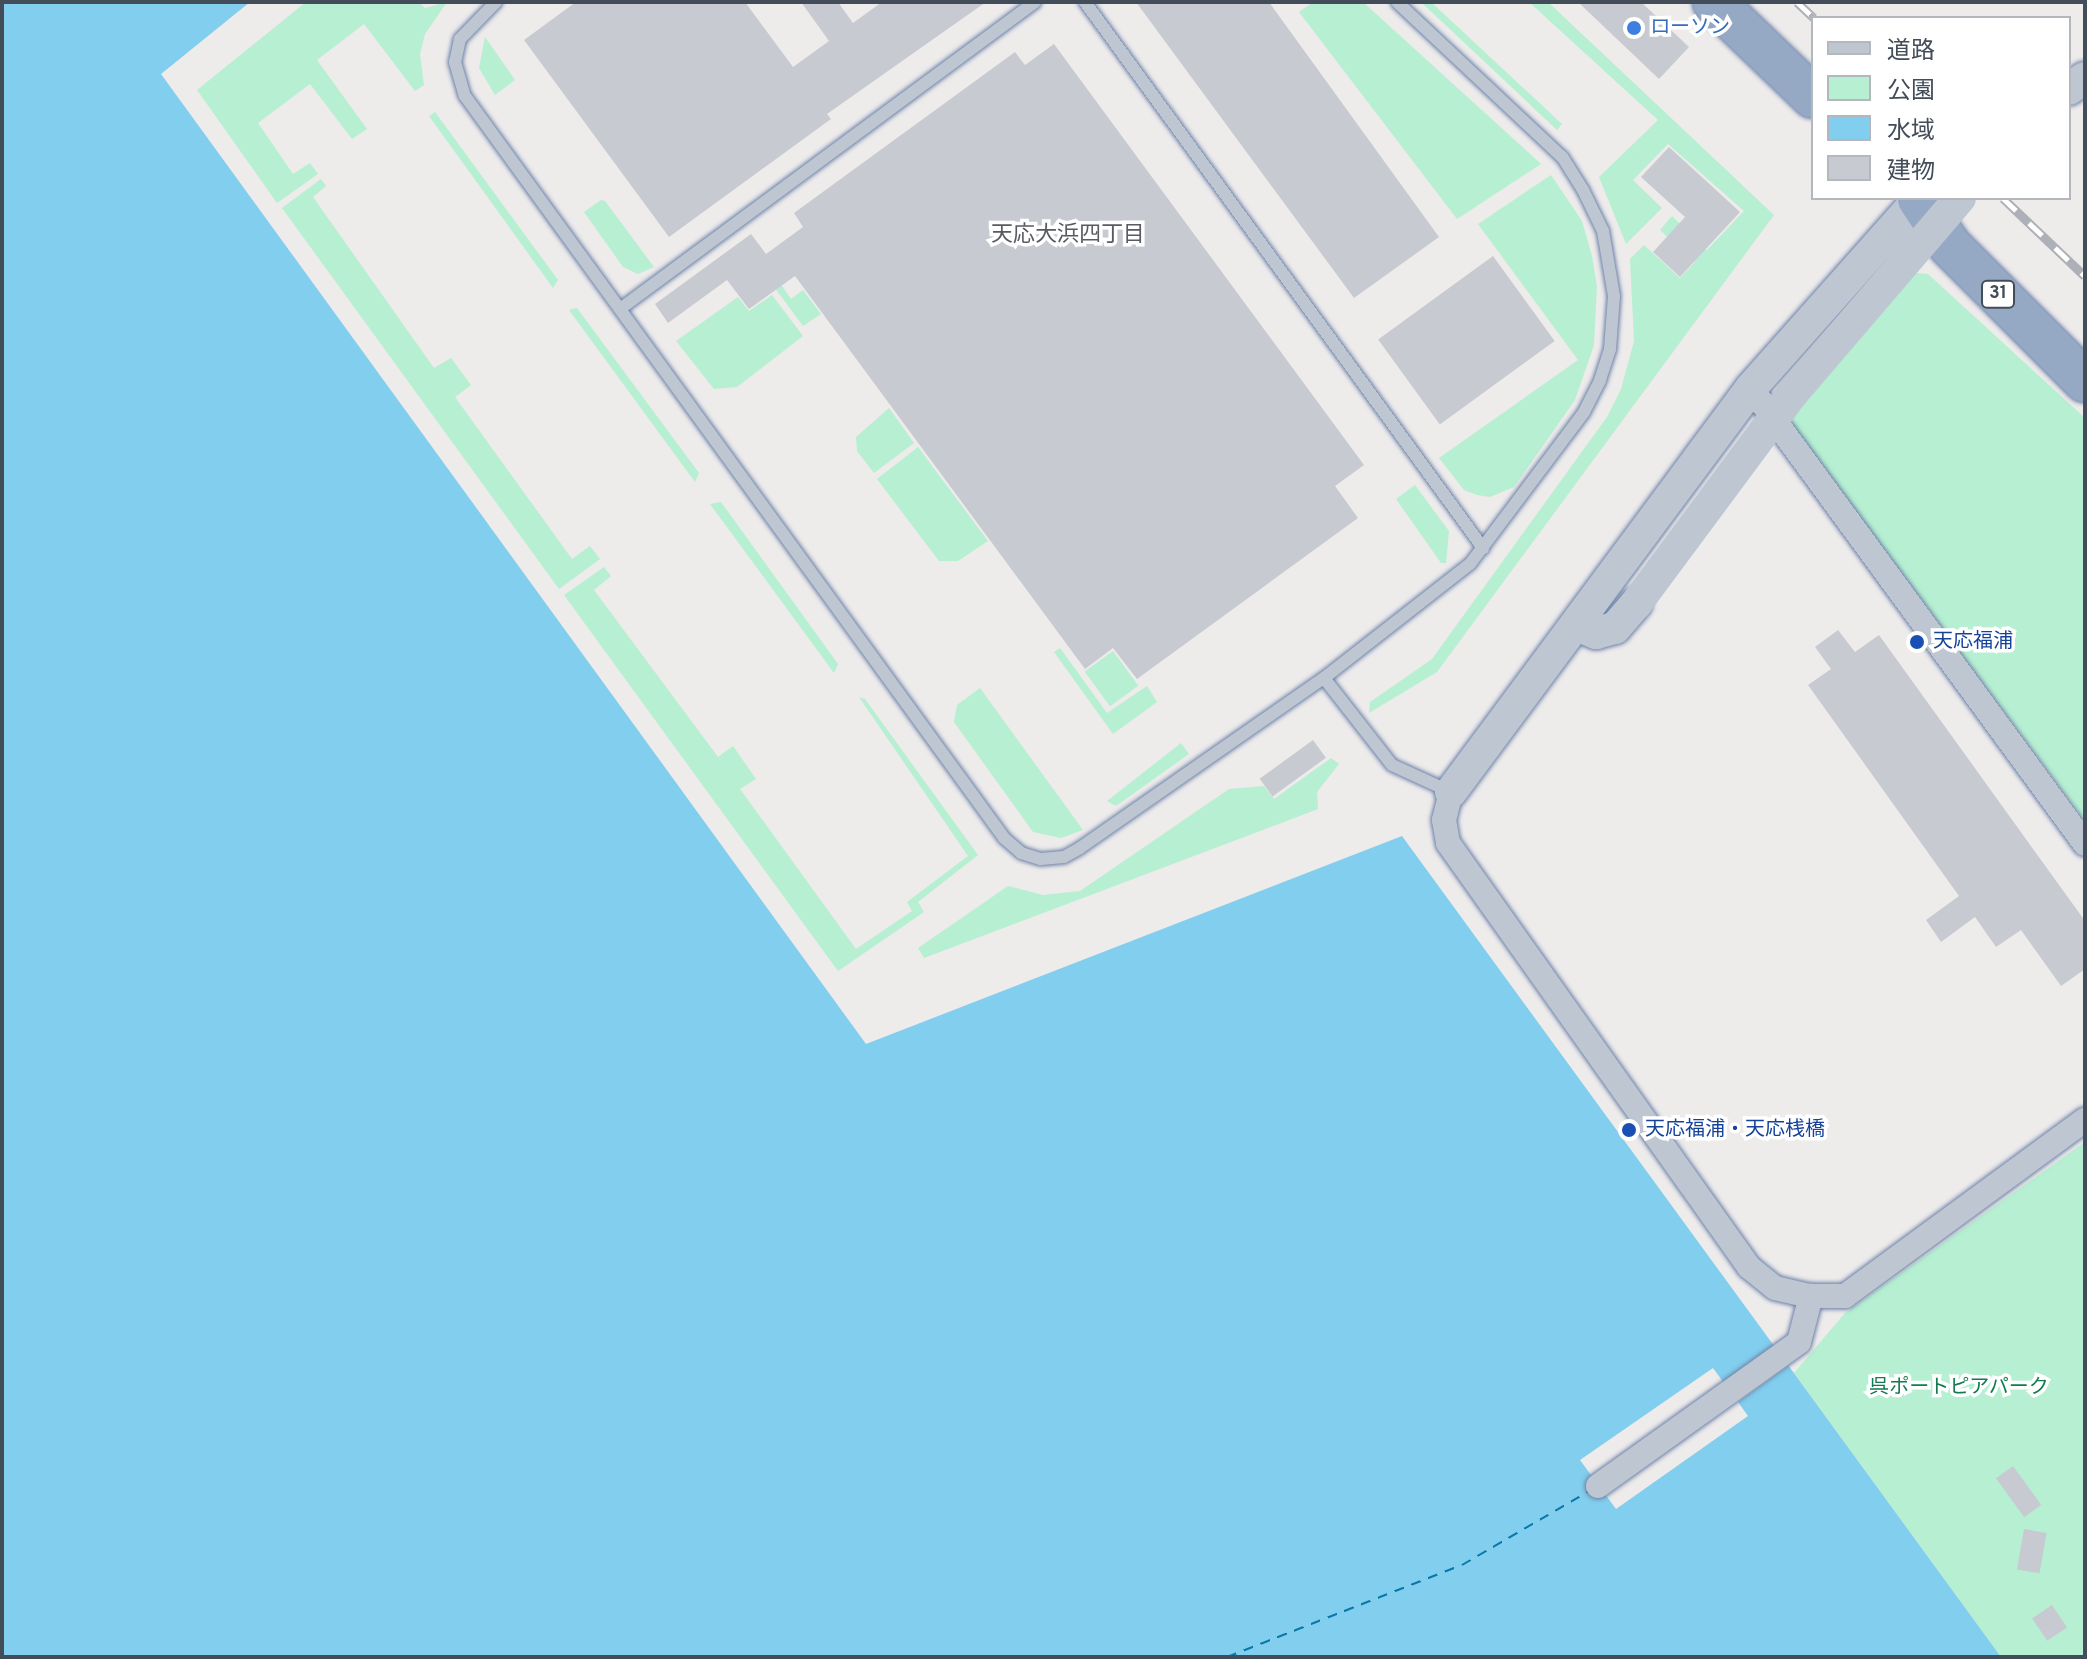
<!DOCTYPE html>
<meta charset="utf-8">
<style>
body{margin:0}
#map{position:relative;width:2087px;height:1659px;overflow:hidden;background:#eeebeb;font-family:Overpass,"Noto Sans JP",sans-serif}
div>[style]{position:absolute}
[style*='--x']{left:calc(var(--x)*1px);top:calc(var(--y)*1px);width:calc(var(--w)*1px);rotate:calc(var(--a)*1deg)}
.green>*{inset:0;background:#b6efd1;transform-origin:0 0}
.water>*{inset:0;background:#82ceee}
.pier>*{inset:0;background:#eeebeb}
.ferry>*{height:2px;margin-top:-1px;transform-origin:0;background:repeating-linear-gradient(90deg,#0878a8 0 10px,transparent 0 18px)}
.building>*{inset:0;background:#c8cad1;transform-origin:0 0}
.roads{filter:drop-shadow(0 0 2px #6c83a9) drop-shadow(0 0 2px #6c83a9)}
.service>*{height:12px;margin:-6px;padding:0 6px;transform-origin:6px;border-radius:6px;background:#bec6d2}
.minor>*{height:24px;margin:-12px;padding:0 12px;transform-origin:12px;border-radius:12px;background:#bec6d2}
.tertiary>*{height:32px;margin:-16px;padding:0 16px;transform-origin:16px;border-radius:16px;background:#bec6d2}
.trunk>*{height:42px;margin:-21px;padding:0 21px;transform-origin:21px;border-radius:21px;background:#95a8c4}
.rail>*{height:9px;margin-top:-4.5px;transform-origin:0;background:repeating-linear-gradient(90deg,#fff 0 18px,#adb0b6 0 36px);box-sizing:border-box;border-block:2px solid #adb0b6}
.tertiary-bridge>*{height:32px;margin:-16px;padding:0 16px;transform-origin:16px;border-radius:16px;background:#bec6d2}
.dots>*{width:22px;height:22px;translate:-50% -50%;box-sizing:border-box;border:4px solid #fff;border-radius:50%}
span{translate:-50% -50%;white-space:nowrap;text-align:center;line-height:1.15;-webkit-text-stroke:7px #fff;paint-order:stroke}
.shield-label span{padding:2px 6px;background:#fff;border:2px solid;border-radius:6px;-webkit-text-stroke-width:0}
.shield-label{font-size:18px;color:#434d59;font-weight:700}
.shop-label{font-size:20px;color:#366cbe}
.left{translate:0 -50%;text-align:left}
.transit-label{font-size:20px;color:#164399}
.park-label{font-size:20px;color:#137b51}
.neighbourhood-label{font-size:22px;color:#585b61}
.frame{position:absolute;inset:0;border:4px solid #434d59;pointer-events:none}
.legend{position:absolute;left:1811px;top:16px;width:260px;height:184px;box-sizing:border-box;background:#fff;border:2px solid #b4b8bd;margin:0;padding:10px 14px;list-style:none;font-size:24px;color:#434d59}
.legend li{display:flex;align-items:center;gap:16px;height:40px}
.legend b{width:40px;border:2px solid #b4b8bd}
</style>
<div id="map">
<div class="green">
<i style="clip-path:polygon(306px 2px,419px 2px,425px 8px,447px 2px,425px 34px,420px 54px,424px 85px,415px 91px,364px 24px,317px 60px,367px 129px,352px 139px,310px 84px,258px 123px,293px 174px,310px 163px,318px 174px,277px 203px,197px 90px)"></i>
<i style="clip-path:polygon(1313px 2px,1363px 2px,1541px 164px,1457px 219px,1299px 12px)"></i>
<i style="clip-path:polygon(1421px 2px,1431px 2px,1562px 124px,1557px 130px)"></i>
<i style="clip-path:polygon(1529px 2px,1548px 2px,1774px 215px,1437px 672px,1369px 713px,1370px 702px,1432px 659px,1607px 417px,1621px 389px,1634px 341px,1630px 259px,1644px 245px,1680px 278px,1695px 262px,1660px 230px,1672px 216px,1707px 250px,1744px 211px,1668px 144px,1633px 180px,1662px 208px,1626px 244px,1599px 177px,1658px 120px)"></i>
<i style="clip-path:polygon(485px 37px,515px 80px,495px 95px,479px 68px)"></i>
<i style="clip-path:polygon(435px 112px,558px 280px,553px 288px,429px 116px)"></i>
<i style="clip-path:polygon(1551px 175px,1582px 221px,1592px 256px,1597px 286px,1594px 345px,1575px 400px,1514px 487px,1490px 497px,1477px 495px,1464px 490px,1439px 458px,1578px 360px,1478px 224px)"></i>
<i style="clip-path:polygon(321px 179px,326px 186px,313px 197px,434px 368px,451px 358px,471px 385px,455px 397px,572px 559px,590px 546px,600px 559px,559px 589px,282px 208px)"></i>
<i style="clip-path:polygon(601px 200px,605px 201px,654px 267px,638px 274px,623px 267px,584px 212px)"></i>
<i style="clip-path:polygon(772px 271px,791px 299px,803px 290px,821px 314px,803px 326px,766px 276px)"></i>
<i style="clip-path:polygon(1907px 272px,1928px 274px,2085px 418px,2085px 821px,1793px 426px,1791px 405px)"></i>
<i style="clip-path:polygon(772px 295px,803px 336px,737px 387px,714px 389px,676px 341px,738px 297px,749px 311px)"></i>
<i style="clip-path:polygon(577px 308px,699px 473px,695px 482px,569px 310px)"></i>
<i style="clip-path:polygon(889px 408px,914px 443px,874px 473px,857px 451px,856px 437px)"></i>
<i style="clip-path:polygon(918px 447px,988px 541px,958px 561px,939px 561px,877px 479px)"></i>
<i style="clip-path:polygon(1415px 485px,1449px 531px,1446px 563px,1441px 563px,1396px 499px)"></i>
<i style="clip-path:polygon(721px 502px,838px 664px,834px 673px,710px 504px)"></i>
<i style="clip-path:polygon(604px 567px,611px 576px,594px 590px,718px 757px,733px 746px,756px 779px,740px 789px,856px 949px,912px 911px,907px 902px,968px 856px,859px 697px,865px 699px,978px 855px,918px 902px,924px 912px,838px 971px,564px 595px)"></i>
<i style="clip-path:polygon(1060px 648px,1107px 713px,1147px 686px,1157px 702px,1113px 734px,1054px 652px)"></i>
<i style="left:1113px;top:651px;width:43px;height:35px;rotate:54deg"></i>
<i style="clip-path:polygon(980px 688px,1083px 830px,1061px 838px,1033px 832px,954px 722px,957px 705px)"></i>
<i style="clip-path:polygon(1181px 743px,1189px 754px,1116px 806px,1107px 801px)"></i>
<i style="clip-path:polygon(1331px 758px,1339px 764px,1317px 792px,1318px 809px,924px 958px,918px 948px,1008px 886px,1043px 895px,1080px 891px,1229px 789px,1264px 786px,1274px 799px)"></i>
<i style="clip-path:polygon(2085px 1142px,2085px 1657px,2001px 1657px,1794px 1373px,1845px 1313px)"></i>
</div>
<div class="water">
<i style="clip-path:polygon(2px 2px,250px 2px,161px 74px,866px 1044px,1402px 836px,2001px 1657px,2px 1657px)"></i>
</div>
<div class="pier">
<i style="clip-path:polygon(1775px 1347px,1788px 1366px,1738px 1402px,1748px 1416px,1616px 1509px,1580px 1460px,1713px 1368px,1724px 1383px)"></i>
</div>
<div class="ferry">
<i style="--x:1227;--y:1657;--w:252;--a:-21.4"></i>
<i style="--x:1462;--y:1565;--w:147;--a:-30.2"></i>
</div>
<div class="building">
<i style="clip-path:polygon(576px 2px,745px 2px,793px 67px,829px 41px,801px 2px,838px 2px,853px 23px,882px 2px,986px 2px,827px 114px,831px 119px,669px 237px,524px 40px)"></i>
<i style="clip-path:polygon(1136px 2px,1269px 2px,1439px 237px,1354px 298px)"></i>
<i style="clip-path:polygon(1578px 2px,1641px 2px,1689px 47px,1659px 79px)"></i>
<i style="clip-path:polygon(1054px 44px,1364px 465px,1335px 486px,1358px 518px,1137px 679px,1113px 648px,1085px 669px,795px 276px,749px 309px,727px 280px,668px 323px,655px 304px,751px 234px,766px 254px,803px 227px,794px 213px,1015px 52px,1025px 65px)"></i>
<i style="clip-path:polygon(1669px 147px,1740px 212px,1680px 277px,1653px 252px,1685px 217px,1641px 177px)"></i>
<i style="left:1493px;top:256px;width:105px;height:142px;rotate:54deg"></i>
<i style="clip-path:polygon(1838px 630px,1855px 652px,1879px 635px,2085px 921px,2085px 969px,2061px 986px,2021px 930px,1996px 947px,1975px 917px,1941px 942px,1926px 920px,1959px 896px,1808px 685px,1831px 669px,1815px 647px)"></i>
<i style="left:1313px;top:740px;width:22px;height:66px;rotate:54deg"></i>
<i style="left:2013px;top:1466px;width:48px;height:21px;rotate:54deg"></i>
<i style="left:2024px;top:1529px;width:23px;height:41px;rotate:10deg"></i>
<i style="left:2052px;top:1605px;width:27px;height:24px;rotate:56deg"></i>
</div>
<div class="roads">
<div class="service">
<i style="--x:496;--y:2;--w:52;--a:134.2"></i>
<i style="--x:460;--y:39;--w:24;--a:102"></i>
<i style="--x:455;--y:62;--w:35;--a:74"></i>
<i style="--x:465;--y:96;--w:917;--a:54"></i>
<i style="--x:1004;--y:838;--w:23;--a:41"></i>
<i style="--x:1021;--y:853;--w:21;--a:17"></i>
<i style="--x:1041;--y:859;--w:23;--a:-5"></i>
<i style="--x:1064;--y:857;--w:18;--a:-29"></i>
<i style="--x:1080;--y:848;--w:297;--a:-34.9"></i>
<i style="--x:1324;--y:678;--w:185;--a:-38"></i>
<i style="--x:1470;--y:564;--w:190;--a:-53.1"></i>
<i style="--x:1584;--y:412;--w:36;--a:-63"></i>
<i style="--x:1600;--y:380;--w:33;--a:-72"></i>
<i style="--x:1610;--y:349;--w:53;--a:-85.7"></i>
<i style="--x:1614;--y:296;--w:66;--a:-99.6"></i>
<i style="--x:1603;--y:231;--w:46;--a:-116"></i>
<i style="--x:1583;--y:190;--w:39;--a:-122"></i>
<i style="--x:1562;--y:157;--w:226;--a:-136.8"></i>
<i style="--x:1085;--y:2;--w:676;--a:53.91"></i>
<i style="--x:620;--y:309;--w:516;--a:-36.49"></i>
<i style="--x:1324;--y:678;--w:110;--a:52"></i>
<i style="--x:1392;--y:765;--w:65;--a:24.6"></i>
</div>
<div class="minor">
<i style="--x:1751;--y:388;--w:565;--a:53.78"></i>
<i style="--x:1451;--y:792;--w:29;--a:104"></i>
<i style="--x:1444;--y:820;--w:23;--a:80"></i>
<i style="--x:1448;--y:843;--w:520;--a:54.63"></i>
<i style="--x:1749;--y:1267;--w:33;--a:39"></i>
<i style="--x:1775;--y:1288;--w:37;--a:13"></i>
<i style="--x:1811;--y:1296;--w:34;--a:0"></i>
<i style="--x:1845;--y:1296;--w:298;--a:-36.3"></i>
<i style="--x:1598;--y:1486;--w:247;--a:-35.6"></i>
<i style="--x:1799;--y:1342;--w:48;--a:-75.4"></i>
</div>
<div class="tertiary">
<i style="--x:2069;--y:89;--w:19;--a:-35"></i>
<i style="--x:1577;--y:625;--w:21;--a:23"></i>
<i style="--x:1596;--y:633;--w:20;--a:-15"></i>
<i style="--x:1615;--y:628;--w:32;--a:-49"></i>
<i style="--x:1451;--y:792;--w:503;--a:-53.4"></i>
<i style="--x:1751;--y:388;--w:253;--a:-48.4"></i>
</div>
<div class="trunk">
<i style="--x:1714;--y:2;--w:137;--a:43.8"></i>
<i style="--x:1919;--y:199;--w:56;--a:56.6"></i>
<i style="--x:1950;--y:246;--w:191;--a:45"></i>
</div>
</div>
<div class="rail">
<i style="--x:1797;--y:2;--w:23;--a:43"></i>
<i style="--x:2003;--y:198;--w:113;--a:43.6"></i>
</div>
<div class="tertiary-bridge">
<i style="--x:1636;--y:604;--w:262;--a:-53.4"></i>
<i style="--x:1792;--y:394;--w:258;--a:-49.4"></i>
</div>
<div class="dots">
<i style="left:1634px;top:28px;background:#3f7fe0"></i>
<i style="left:1917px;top:642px;background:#1a4fb4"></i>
<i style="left:1629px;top:1130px;background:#1a4fb4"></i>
</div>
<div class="shield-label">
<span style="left:1998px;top:294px">31</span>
</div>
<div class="shop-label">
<span class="left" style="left:1650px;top:28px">ローソン</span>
</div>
<div class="transit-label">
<span class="left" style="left:1933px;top:642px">天応福浦</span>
<span class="left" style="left:1645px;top:1130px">天応福浦・天応桟橋</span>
</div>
<div class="park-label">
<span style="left:1959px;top:1388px">呉ポートピアパーク</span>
</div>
<div class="neighbourhood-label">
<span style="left:1068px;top:236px">天応大浜四丁目</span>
</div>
<div class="frame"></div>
<ul class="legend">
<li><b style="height:10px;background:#bec6d2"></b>道路</li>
<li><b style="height:22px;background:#b6efd1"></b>公園</li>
<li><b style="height:22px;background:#82ceee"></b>水域</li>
<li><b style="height:22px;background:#c8cad1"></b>建物</li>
</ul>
</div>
